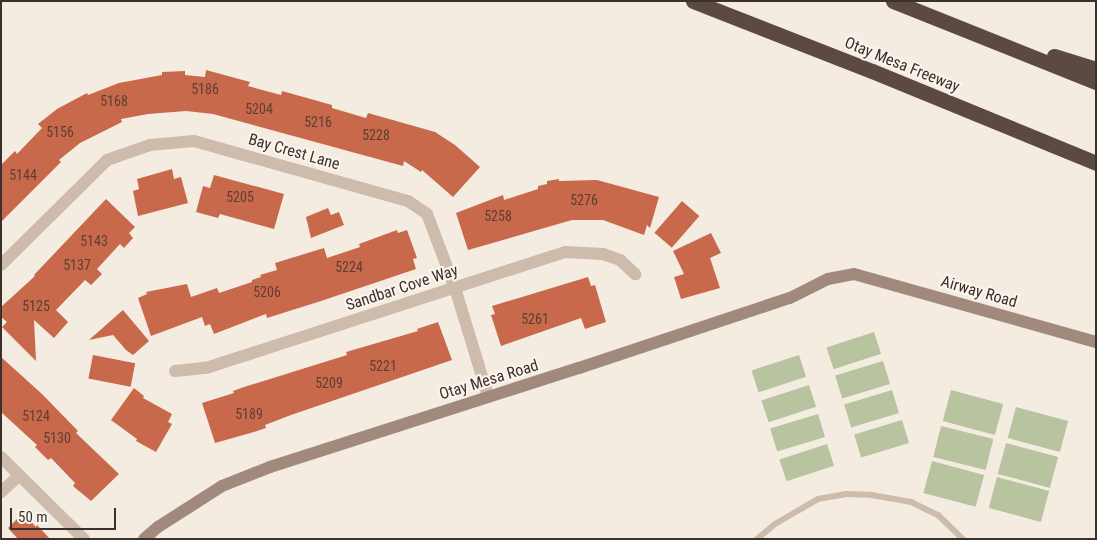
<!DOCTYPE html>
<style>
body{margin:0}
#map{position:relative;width:1097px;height:540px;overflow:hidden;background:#f4ebe1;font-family:"Roboto Condensed",sans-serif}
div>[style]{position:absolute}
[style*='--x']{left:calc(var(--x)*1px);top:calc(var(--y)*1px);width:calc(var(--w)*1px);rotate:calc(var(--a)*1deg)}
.green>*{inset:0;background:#b8c4a0;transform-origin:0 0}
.building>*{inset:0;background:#c8694b;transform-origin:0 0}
.service>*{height:6px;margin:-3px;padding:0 3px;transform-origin:3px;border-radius:3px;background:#cdbbac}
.minor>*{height:12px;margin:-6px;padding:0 6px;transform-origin:6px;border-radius:6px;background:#cdbbac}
.secondary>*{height:12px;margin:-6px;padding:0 6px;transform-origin:6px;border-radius:6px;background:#a18a7d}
.motorway>*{height:15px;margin:-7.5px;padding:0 7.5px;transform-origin:7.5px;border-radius:7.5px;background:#5c4a42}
span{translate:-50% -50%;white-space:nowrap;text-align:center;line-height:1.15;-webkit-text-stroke:4px #fbf5ee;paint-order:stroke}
.number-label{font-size:14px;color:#5e3e33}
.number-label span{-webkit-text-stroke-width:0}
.street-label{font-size:16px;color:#3b302b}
.frame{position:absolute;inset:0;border:2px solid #3b302b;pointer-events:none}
.scale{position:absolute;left:10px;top:508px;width:106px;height:22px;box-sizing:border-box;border:2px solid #3b302b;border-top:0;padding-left:6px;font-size:15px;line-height:18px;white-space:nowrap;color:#3b302b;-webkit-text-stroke:4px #fbf5ee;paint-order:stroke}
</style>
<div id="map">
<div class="green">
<i style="left:874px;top:332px;width:23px;height:50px;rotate:72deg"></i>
<i style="left:799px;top:355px;width:23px;height:50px;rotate:72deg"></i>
<i style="left:883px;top:361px;width:24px;height:50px;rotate:73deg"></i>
<i style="left:809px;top:385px;width:23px;height:50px;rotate:72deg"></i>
<i style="left:892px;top:390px;width:24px;height:50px;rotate:73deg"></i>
<i style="left:951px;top:390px;width:54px;height:32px;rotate:15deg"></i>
<i style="left:1016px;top:407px;width:54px;height:32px;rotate:15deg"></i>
<i style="left:818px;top:414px;width:24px;height:50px;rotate:73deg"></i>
<i style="left:902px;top:420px;width:24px;height:50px;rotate:73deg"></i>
<i style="left:941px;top:426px;width:54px;height:32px;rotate:14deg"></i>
<i style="left:1006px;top:443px;width:54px;height:32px;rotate:15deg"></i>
<i style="left:827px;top:444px;width:23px;height:50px;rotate:72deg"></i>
<i style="left:932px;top:461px;width:54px;height:33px;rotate:15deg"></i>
<i style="left:997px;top:477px;width:54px;height:32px;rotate:15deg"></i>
</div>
<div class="building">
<i style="clip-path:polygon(206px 70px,250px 82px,248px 86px,281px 95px,282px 91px,332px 105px,332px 108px,366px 118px,368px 113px,435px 132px,455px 145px,480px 167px,453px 197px,422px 170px,421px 172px,404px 161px,403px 166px,213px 114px,186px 111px,148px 114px,121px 119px,122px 122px,80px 143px,59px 160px,61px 162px,1px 222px,1px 165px,15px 151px,17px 154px,42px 128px,38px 124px,57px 109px,87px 93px,88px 95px,119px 83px,162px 75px,162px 72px,185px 71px,185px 75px,205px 77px)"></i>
<i style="clip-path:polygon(172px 169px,174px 179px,181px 177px,188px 203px,138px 216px,133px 191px,139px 189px,137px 179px)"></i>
<i style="clip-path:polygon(214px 175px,284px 194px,274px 229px,220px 214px,218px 218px,196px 212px,203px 186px,210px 188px)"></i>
<i style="clip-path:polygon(559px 179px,559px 181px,597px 180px,659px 197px,650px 228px,647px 225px,644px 235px,603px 220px,572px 220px,468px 250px,456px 213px,503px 195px,504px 200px,538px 189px,538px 186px,547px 184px,547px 181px)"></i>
<i style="clip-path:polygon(106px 199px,135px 227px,129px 233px,133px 238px,124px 248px,120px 244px,97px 269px,102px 274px,91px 285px,85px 280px,56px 310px,68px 322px,54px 338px,34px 320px,36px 361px,2px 327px,7px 322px,1px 317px,1px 307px,35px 276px,34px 275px)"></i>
<i style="left:682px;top:201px;width:23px;height:42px;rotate:41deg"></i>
<i style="clip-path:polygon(328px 208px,331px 215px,339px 212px,344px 225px,311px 238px,306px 217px)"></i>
<i style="clip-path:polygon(397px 230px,398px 233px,407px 230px,417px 258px,413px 259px,416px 269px,321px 301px,267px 318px,266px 314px,214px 334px,210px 324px,205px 326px,202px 317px,151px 336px,138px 298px,147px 294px,146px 292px,187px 284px,191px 297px,217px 288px,219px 293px,252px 282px,252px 280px,261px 277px,260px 275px,277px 270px,275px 263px,324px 248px,327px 258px,360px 247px,359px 244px)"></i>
<i style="clip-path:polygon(711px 233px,721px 253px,710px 258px,720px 288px,681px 299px,674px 277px,684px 274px,673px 251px)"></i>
<i style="clip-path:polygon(588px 277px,591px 286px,595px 285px,606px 322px,585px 329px,581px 318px,501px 346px,491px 315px,495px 314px,492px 306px)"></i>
<i style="clip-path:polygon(123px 310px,149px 341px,133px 355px,126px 350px,113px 335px,89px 340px)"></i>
<i style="clip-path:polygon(438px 322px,452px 360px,291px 415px,265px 425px,266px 428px,254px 432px,215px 443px,202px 403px,234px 393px,233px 391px,244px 387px,347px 355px,346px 352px,418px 331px,417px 329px)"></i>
<i style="left:93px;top:355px;width:43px;height:24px;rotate:11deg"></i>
<i style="clip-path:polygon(1px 357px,42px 394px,78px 431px,76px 433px,119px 474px,91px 501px,73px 486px,75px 483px,51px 458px,48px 460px,35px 447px,37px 445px,1px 412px)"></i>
<i style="clip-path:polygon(134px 388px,144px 396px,143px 398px,172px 414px,168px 422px,172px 424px,156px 452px,136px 441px,137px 439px,111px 420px)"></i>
<i style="clip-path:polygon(23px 513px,36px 527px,37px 525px,50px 539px,18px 539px,8px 528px)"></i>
</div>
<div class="service">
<i style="--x:757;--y:539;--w:23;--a:-40"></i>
<i style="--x:775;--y:524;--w:50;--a:-30.2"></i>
<i style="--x:818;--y:499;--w:29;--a:-10"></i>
<i style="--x:847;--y:494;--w:24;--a:2"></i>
<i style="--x:871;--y:495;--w:41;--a:9.9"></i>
<i style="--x:911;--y:502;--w:30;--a:26"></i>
<i style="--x:938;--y:515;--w:35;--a:44"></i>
</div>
<div class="minor">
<i style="--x:1;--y:265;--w:149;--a:-44.7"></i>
<i style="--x:107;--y:160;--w:46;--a:-19.2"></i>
<i style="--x:150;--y:145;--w:44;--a:-5.2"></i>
<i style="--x:194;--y:141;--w:222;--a:15.7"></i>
<i style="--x:408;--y:201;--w:23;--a:34"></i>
<i style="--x:427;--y:214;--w:79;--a:69.3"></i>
<i style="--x:455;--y:288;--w:113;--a:73"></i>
<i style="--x:175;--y:371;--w:31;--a:-6"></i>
<i style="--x:206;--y:368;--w:377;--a:-17.9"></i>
<i style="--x:565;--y:252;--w:38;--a:3"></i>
<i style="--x:603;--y:254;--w:18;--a:19"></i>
<i style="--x:620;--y:260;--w:21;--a:43"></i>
<i style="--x:1;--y:457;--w:117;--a:44.7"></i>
<i style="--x:1;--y:492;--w:25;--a:-42"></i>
</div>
<div class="secondary">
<i style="--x:144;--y:539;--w:18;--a:-41"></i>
<i style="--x:158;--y:527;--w:76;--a:-32.6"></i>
<i style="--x:222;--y:486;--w:52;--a:-21.6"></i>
<i style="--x:270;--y:467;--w:324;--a:-17.8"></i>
<i style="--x:579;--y:368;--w:222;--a:-18.4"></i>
<i style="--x:790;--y:298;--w:42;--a:-26.6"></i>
<i style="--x:828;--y:279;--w:26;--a:-11"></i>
<i style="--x:854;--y:274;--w:251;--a:15.7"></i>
</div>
<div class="motorway">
<i style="--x:693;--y:1;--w:192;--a:21.4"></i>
<i style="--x:872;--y:71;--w:242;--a:22.3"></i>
<i style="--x:893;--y:1;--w:219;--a:21.8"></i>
<i style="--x:1054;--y:56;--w:44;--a:17.2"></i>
</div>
<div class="number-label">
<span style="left:205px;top:89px">5186</span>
<span style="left:114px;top:101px">5168</span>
<span style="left:259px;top:109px">5204</span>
<span style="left:318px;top:122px">5216</span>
<span style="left:60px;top:132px">5156</span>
<span style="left:376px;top:135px">5228</span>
<span style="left:23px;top:175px">5144</span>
<span style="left:240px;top:197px">5205</span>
<span style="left:584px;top:200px">5276</span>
<span style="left:498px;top:216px">5258</span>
<span style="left:94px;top:241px">5143</span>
<span style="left:77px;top:265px">5137</span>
<span style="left:349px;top:267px">5224</span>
<span style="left:267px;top:292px">5206</span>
<span style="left:36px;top:306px">5125</span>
<span style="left:535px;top:319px">5261</span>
<span style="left:383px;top:366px">5221</span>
<span style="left:329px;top:383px">5209</span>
<span style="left:249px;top:414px">5189</span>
<span style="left:36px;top:416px">5124</span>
<span style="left:57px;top:438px">5130</span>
</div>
<div class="street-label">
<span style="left:902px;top:65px;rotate:22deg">Otay Mesa Freeway</span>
<span style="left:294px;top:152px;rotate:16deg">Bay Crest Lane</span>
<span style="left:402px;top:288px;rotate:-18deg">Sandbar Cove Way</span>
<span style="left:979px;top:292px;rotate:16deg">Airway Road</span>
<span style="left:489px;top:380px;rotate:-17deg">Otay Mesa Road</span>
</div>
<div class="frame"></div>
<div class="scale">50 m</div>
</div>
